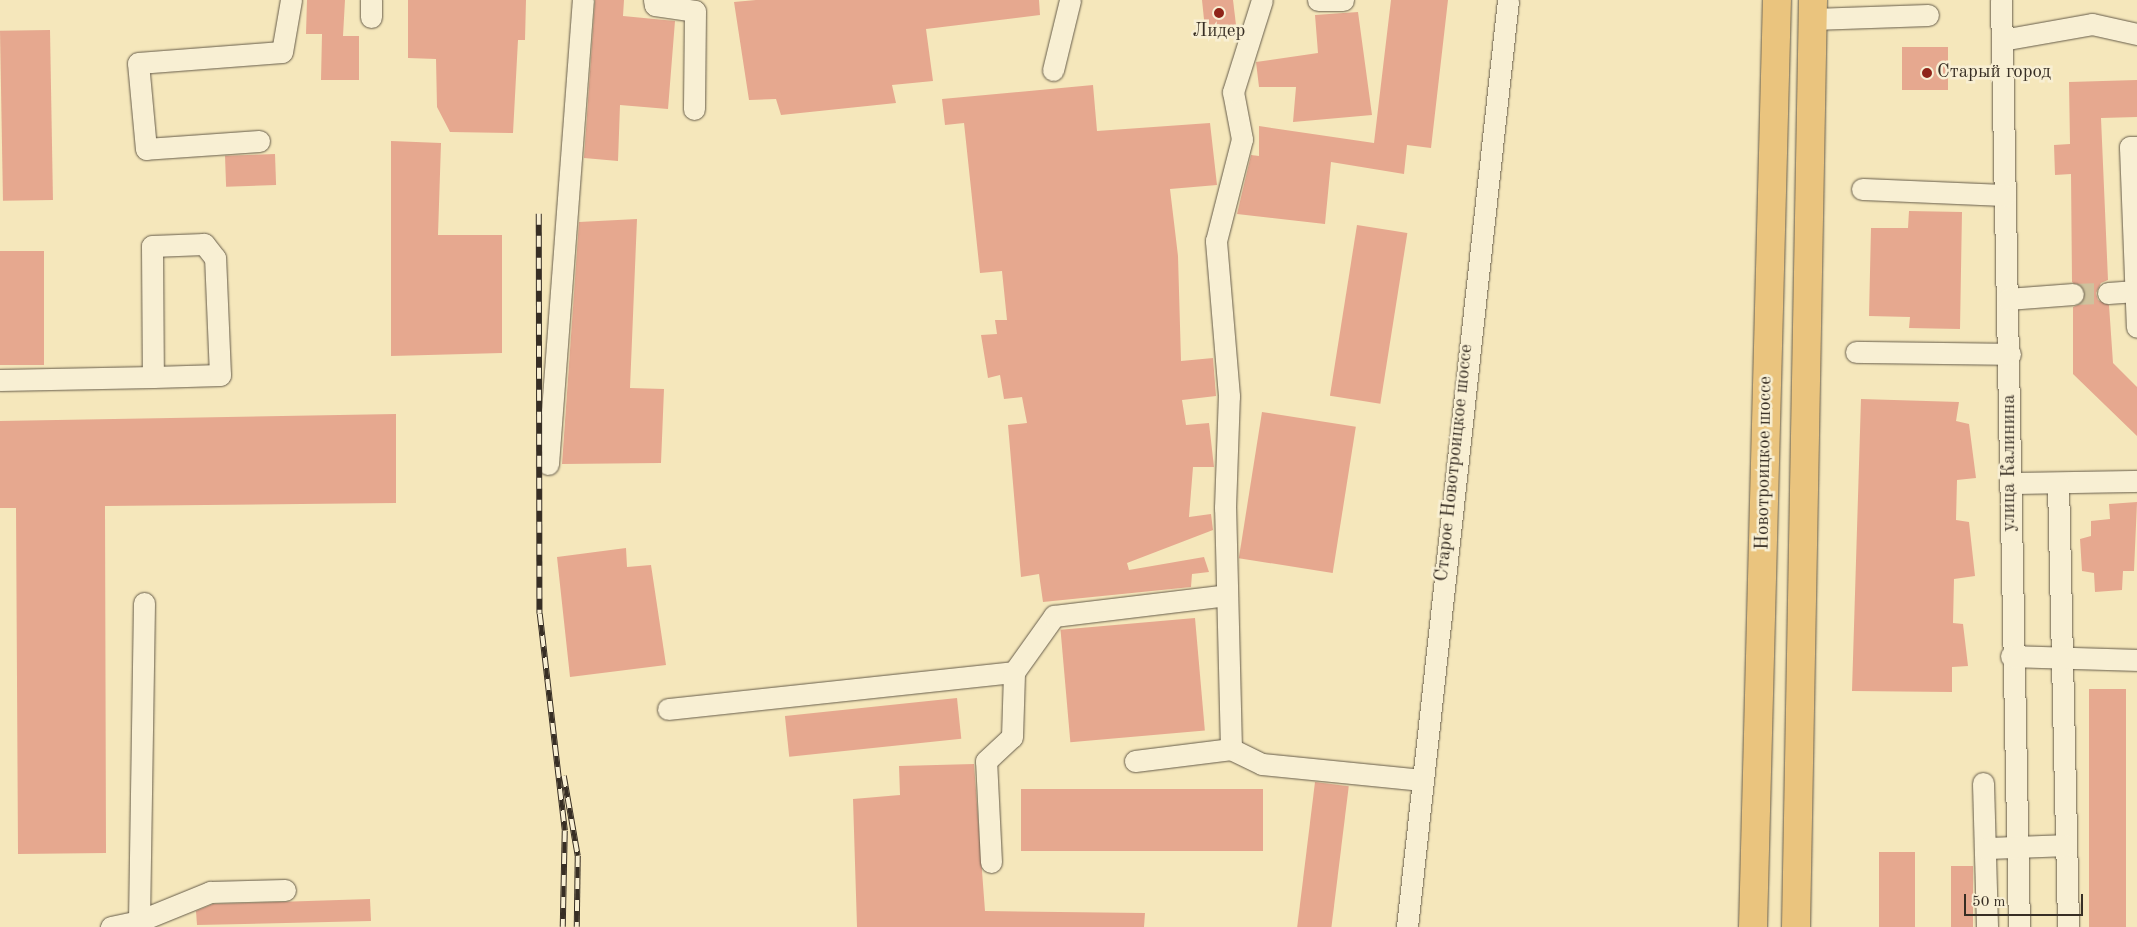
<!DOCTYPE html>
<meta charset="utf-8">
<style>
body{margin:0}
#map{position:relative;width:2137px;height:927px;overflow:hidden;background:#f5e7bb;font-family:"Old Standard TT",serif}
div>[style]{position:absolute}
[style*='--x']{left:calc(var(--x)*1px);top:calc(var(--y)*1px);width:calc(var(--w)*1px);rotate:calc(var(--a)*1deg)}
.building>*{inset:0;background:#e6a88f;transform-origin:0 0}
.minor-tunnel>*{height:21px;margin-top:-10.5px;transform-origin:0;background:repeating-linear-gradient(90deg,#cfc29d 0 21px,transparent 0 32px)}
.roads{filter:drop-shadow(0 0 1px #665c4a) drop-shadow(0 0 1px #665c4a)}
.minor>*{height:21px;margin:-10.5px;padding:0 10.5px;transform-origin:10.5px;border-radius:10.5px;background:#f8efd3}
.major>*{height:28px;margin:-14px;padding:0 14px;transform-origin:14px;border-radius:14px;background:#eac47e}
.rail>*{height:5.5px;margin-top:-2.75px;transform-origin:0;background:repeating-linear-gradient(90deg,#f8efd3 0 11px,#372e24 0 22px);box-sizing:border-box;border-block:1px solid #372e24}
.dots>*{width:14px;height:14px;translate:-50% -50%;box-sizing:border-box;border:2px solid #f8efd3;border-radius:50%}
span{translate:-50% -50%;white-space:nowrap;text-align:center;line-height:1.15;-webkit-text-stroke:5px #f8efd3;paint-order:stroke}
.poi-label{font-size:19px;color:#372e24}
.left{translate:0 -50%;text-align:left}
.street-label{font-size:19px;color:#372e24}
.scale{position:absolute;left:1964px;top:894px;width:119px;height:22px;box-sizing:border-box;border:2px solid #372e24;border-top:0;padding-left:6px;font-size:15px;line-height:18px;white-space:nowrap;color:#372e24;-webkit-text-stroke:4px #f8efd3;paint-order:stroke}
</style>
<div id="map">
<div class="building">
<i style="clip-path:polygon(307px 0,345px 0,343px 36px,359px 36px,359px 80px,321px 80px,322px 34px,306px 34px)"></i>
<i style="clip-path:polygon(408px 0,526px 0,525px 40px,518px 40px,513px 133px,450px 132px,437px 107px,436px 59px,408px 58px)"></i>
<i style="clip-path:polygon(595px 0,624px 0,623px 16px,675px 21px,668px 109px,620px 105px,618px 161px,584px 158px)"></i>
<i style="clip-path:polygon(756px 0,1039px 0,1040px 15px,926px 29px,933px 81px,892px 85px,896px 103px,781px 115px,776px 99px,749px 100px,734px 2px)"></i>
<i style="clip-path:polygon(1202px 0,1233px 0,1236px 25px,1205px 29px)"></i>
<i style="clip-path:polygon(1391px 0,1448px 0,1431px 148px,1407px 145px,1404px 174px,1331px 162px,1325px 224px,1237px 214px,1251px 155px,1259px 156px,1259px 126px,1374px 143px)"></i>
<i style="clip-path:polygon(1358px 12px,1372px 115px,1293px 122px,1296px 87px,1259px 87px,1256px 62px,1318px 53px,1315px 15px)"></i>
<i style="left:50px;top:30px;width:170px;height:50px;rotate:89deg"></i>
<i style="left:1948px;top:47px;width:43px;height:46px;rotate:90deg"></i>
<i style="clip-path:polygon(2137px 80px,2137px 117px,2101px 118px,2108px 280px,2101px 283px,2096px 293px,2098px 300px,2109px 305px,2113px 363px,2137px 387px,2137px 436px,2073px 374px,2073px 307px,2080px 304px,2085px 293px,2072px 282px,2071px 174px,2055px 175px,2054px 145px,2070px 144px,2069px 82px)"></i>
<i style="clip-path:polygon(1093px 85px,1097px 131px,1210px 123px,1217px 185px,1170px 189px,1178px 256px,1181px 361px,1213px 358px,1216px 396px,1182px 400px,1186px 425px,1209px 423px,1214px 467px,1193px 467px,1189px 517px,1211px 514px,1213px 530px,1127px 563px,1129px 570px,1204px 557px,1209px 572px,1192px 574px,1191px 587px,1043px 602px,1039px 574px,1021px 577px,1008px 425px,1027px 423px,1022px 397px,1004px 399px,1000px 375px,988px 378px,981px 335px,997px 334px,995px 320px,1007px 320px,1002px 271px,980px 273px,964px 123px,945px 125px,942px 99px)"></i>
<i style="clip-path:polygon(391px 141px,441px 143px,438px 235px,502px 235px,502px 353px,391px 356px)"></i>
<i style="left:275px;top:154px;width:31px;height:50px;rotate:88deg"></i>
<i style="clip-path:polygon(1909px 211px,1962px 212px,1960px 329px,1909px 328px,1910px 317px,1869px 316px,1871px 228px,1908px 228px)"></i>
<i style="clip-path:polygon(637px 219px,630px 388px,664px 389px,661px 463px,562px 464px,579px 222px)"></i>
<i style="left:1357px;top:225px;width:51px;height:173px;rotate:9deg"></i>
<i style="left:0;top:251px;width:44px;height:114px"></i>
<i style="clip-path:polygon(1861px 399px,1959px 402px,1956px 421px,1969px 424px,1976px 478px,1957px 480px,1956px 520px,1969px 522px,1975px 576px,1954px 579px,1953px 623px,1963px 624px,1968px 666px,1952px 667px,1952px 692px,1852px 691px)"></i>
<i style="left:1262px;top:412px;width:95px;height:148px;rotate:9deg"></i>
<i style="clip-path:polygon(396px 414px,396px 503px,105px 506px,106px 853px,18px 854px,16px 508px,0 508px,0 421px)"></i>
<i style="clip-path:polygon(2137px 502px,2134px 571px,2123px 571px,2122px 590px,2095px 592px,2094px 573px,2082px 571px,2080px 539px,2091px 536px,2091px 521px,2110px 519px,2109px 504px)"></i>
<i style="clip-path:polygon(626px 548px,627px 567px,651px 565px,666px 665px,570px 677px,557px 557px)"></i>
<i style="left:1195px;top:618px;width:113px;height:135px;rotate:85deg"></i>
<i style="left:2089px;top:689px;width:37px;height:238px"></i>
<i style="left:957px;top:698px;width:41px;height:173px;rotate:84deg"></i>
<i style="clip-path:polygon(974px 764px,985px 911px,1145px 913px,1144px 927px,857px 927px,853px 799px,900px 795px,899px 766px)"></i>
<i style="left:1315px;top:782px;width:34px;height:146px;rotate:7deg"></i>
<i style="left:1263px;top:789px;width:62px;height:242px;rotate:90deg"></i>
<i style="left:1879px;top:852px;width:36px;height:75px"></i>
<i style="left:1951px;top:866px;width:22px;height:61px"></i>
<i style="clip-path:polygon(370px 899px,371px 921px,197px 925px,196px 911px,213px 904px)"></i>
</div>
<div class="minor-tunnel">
<i style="--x:2073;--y:294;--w:35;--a:-2"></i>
</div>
<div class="roads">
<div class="minor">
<i style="--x:654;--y:0;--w:5;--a:79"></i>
<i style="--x:655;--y:5;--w:40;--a:8.5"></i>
<i style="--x:695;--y:11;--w:98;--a:90.6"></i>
<i style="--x:1318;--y:0;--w:25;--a:0"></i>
<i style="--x:2001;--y:0;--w:927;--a:88.89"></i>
<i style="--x:371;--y:17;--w:17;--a:-90"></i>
<i style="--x:1813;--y:19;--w:115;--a:-2"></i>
<i style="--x:2002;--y:40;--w:91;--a:-10.1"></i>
<i style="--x:2092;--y:24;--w:46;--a:12.5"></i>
<i style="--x:1053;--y:70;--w:72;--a:-76.3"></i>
<i style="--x:259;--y:141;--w:113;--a:176"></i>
<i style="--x:146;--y:149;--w:86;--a:-95.3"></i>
<i style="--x:138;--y:63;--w:144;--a:-4.4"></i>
<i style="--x:282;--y:52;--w:53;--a:-80.2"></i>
<i style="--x:2137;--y:147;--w:7;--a:180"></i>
<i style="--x:2130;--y:147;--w:180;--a:87.8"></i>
<i style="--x:1862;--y:189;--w:143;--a:2.4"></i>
<i style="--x:2108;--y:293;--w:28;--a:-4"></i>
<i style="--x:2008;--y:299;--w:65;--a:-4.4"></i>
<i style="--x:1856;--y:352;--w:154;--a:0.7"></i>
<i style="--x:0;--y:380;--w:153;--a:-1.1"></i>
<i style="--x:153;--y:377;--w:67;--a:-1.7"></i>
<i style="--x:220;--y:375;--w:117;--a:-92.4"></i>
<i style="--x:215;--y:258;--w:18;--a:-128"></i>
<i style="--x:204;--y:244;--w:52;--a:177.8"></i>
<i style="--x:152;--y:246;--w:131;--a:89.6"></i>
<i style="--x:548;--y:464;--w:465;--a:-85.7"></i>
<i style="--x:2010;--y:483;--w:127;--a:-0.9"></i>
<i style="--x:2058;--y:483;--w:444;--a:88.7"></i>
<i style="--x:2011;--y:656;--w:126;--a:1.8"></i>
<i style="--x:668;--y:709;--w:348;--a:-6.1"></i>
<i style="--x:1014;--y:672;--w:69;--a:-54.5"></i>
<i style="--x:1054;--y:616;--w:174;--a:-6.9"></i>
<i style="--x:1231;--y:749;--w:34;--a:26"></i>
<i style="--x:1262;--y:764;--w:161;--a:5.7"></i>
<i style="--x:1135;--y:761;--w:97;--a:-7.1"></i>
<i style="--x:1231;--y:749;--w:241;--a:-91.4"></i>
<i style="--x:1225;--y:508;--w:112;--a:-88"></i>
<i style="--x:1229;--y:396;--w:156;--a:-94.8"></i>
<i style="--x:1216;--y:241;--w:105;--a:-75.7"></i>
<i style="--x:1242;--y:139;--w:48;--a:-100.8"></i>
<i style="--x:1233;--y:92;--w:96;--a:-72.5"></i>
<i style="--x:1983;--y:783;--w:144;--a:88.4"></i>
<i style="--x:1985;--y:848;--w:80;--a:-2.1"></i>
<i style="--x:991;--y:862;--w:101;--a:-92.8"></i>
<i style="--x:986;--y:761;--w:35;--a:-43"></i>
<i style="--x:1012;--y:737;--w:65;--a:-88.2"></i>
<i style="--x:139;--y:921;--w:318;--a:-89.1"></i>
<i style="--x:111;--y:927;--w:29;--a:-12"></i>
<i style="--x:139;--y:921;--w:77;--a:-22.2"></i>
<i style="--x:210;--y:892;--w:75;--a:-1.5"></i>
<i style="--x:1407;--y:927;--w:932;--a:-83.78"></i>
</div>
<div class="major">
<i style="--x:1753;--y:927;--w:927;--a:-88.52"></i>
<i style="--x:1796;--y:927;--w:927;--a:-88.95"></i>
</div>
</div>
<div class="rail">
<i style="--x:539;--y:214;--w:400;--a:89.9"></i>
<i style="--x:540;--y:614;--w:218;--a:83.4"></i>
<i style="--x:565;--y:831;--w:96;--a:91.2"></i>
<i style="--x:564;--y:776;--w:81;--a:80.1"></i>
<i style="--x:578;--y:856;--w:71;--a:90.8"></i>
</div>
<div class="dots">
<i style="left:1219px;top:13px;background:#8f2418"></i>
<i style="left:1927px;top:73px;background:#8f2418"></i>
</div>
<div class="poi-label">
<span style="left:1219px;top:32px">Лидер</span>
<span class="left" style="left:1937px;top:73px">Старый город</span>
</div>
<div class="street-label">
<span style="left:1455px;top:463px;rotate:-84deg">Старое Новотроицкое шоссе</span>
<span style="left:1765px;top:463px;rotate:-89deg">Новотроицкое шоссе</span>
<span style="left:2010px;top:463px;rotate:-90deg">улица Калинина</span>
</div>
<div class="scale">50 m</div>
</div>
